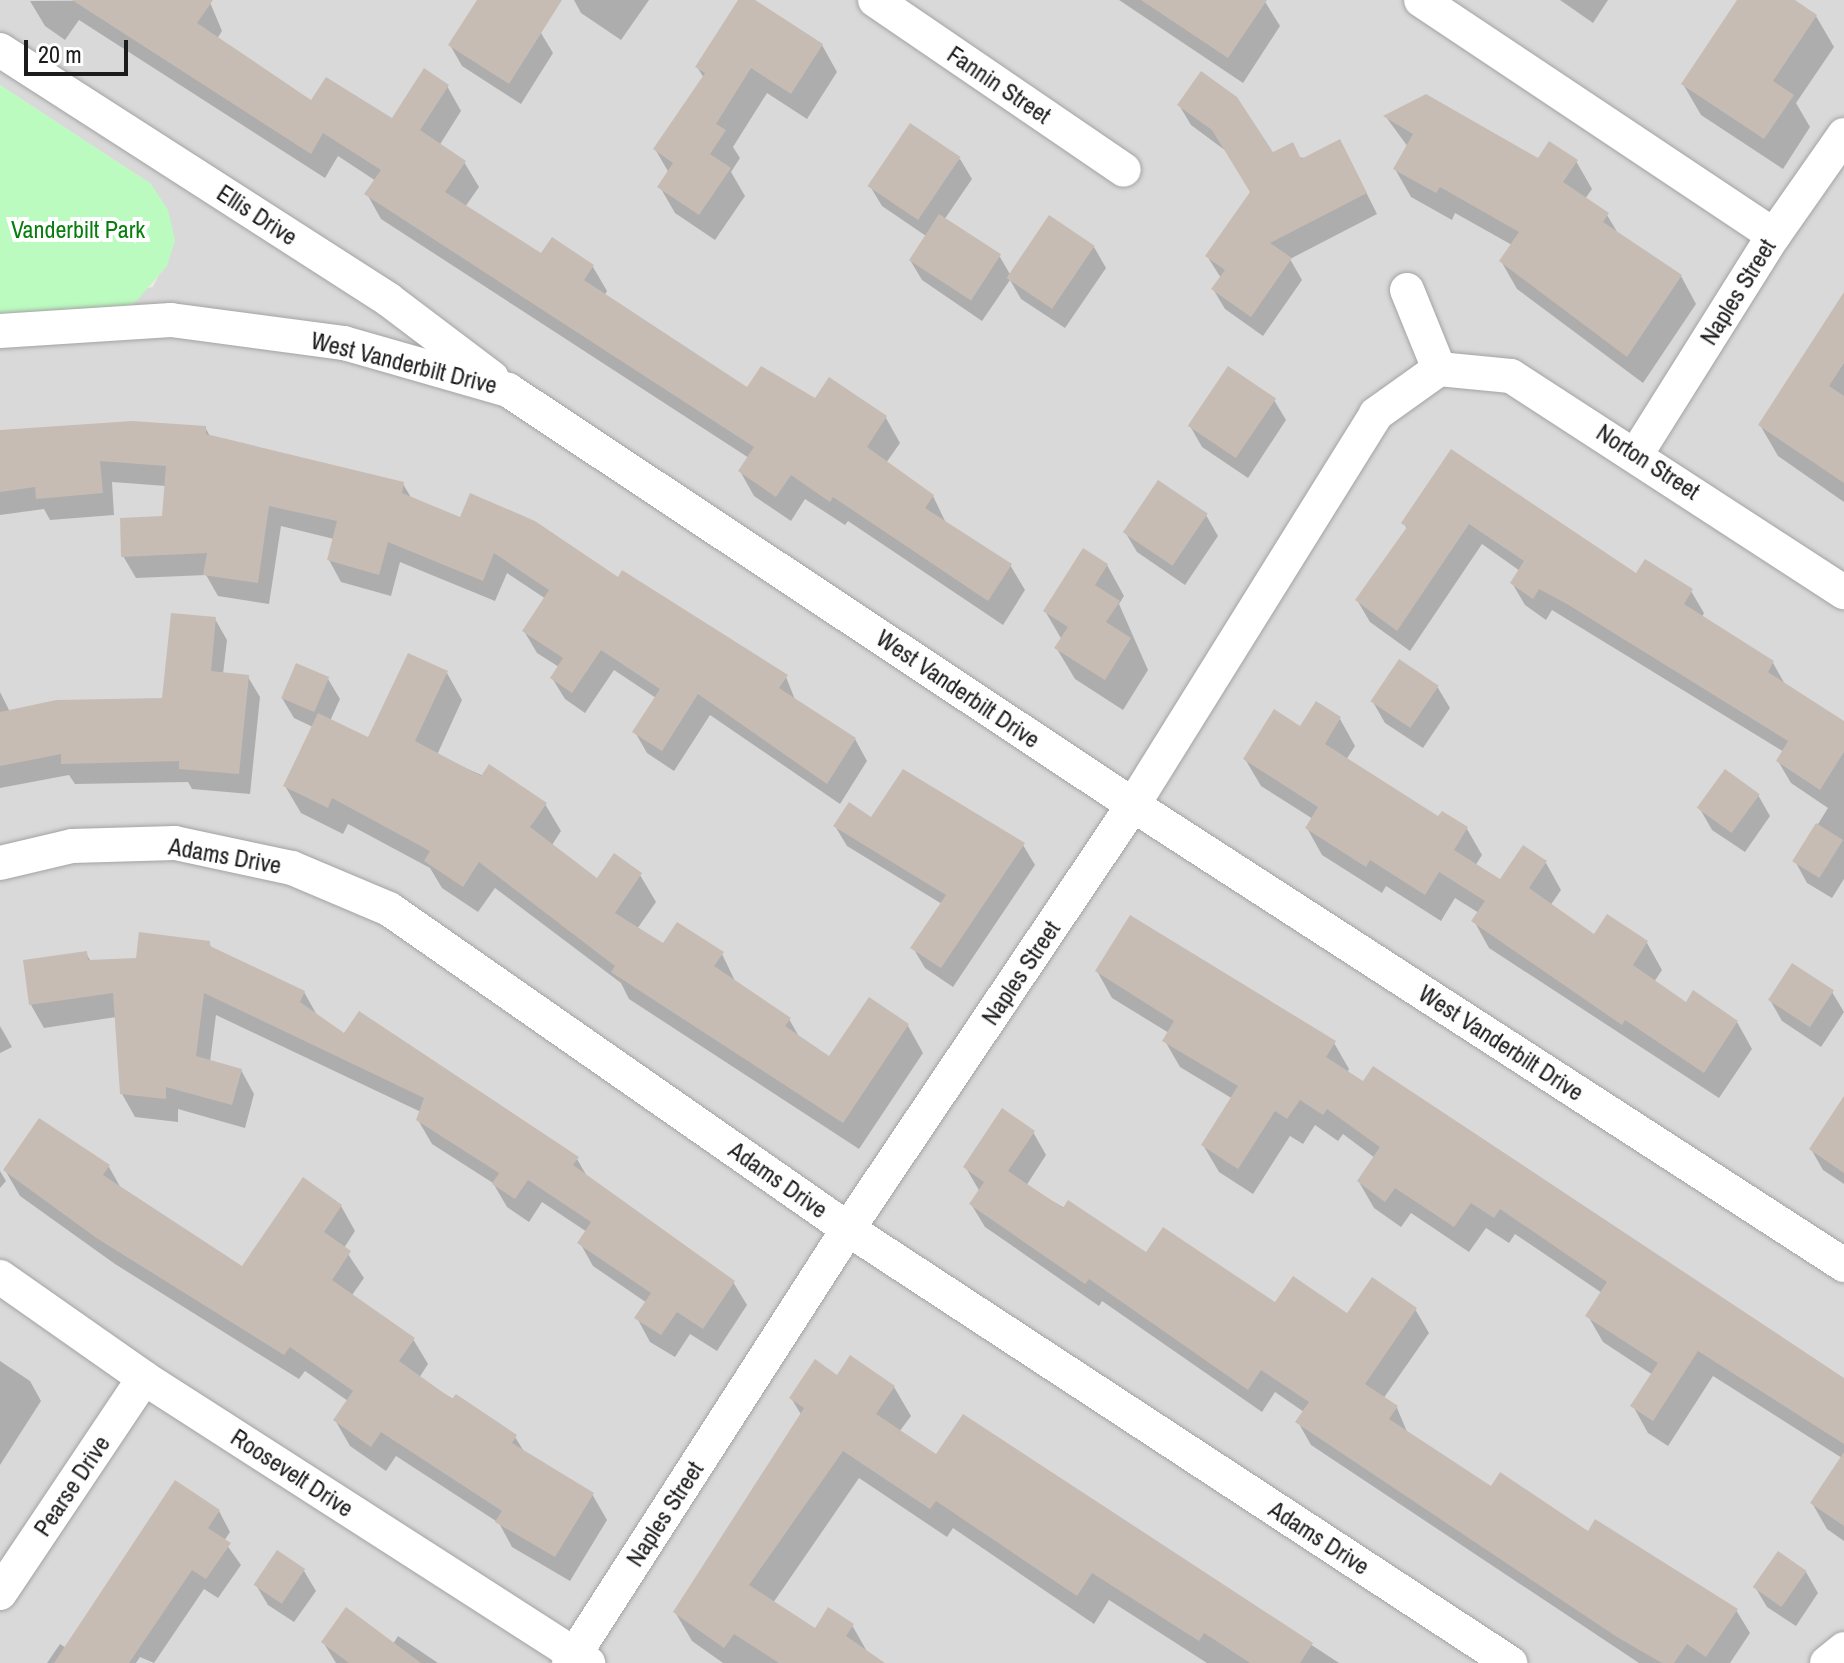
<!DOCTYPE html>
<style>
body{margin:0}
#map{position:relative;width:1844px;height:1663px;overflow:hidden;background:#eeeae1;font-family:"Archivo Narrow",sans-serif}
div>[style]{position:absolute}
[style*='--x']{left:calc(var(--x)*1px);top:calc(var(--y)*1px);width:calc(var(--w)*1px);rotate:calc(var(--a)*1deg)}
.residential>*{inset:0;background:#dad9d9}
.park>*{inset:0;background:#bbfbbf}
.shadow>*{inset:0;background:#0003}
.building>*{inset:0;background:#c6bcb4;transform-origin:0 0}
.roads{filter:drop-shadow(0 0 2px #a3a3a3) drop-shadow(0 0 2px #a3a3a3)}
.street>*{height:34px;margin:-17px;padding:0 17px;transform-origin:17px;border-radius:17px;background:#fff}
span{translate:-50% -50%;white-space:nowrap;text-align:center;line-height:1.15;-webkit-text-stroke:8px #fff;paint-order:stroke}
.street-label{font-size:24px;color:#1c1c1c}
.park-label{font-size:24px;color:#077e0e}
.scale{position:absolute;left:24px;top:40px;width:104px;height:36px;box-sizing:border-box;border:4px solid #1c1c1c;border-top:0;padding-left:10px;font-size:24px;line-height:28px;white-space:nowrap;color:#1c1c1c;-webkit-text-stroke:6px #fff;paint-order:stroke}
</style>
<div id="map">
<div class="residential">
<i style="clip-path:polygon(0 0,1844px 0,1844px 1663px,0 1663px,0 316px,153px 287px,175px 240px,151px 184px,0 85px)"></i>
</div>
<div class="park">
<i style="clip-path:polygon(0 85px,151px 184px,168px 210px,175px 240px,167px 266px,132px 306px,0 316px)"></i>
</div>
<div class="shadow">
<i style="clip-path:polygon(209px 0,222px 31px,217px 39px,312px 102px,392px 121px,447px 86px,461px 111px,439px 146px,464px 162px,479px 187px,465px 207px,541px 256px,593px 267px,607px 291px,604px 296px,748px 390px,886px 418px,900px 443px,886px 463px,933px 496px,946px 523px,1010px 565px,1025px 590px,1003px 625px,848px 521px,845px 525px,805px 499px,791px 521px,754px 496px,740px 471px,749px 458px,381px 219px,367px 194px,376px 181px,338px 156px,325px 178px,79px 20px,65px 40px,45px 26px,30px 1px)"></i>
<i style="clip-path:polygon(479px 0,490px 0,541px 33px,553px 53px,521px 104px,462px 66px,450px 45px)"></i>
<i style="clip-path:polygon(574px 0,649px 0,621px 40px,581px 13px)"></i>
<i style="clip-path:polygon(740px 0,751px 0,822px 45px,837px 72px,807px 119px,767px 93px,733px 147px,740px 158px,731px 172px,745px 196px,715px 240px,675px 213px,660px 187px,669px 173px,655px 149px,704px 78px,697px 67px)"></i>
<i style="clip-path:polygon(1119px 0,1264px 0,1280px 26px,1243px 83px)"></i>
<i style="clip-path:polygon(1560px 0,1608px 0,1593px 23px)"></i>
<i style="clip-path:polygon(1740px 0,1791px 0,1816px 16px,1834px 47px,1796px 103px,1810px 127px,1783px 169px,1701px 115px,1683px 84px)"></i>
<i style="clip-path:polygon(1179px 105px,1272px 155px,1351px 162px,1377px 214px,1290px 259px,1302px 280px,1263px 336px,1225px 309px,1213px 289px,1221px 278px,1207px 256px,1251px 193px,1226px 151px,1191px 125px)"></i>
<i style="clip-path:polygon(1386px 117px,1539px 160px,1576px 161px,1592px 189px,1585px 199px,1607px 215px,1619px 235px,1681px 276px,1696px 304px,1643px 383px,1517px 289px,1501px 261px,1512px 245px,1455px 213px,1452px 220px,1411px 197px,1395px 169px,1408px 147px)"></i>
<i style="clip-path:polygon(960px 159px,972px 179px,944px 220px,1000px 257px,1011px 276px,1094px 247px,1106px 268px,1065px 328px,1021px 299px,1010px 280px,982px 321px,922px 280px,910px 260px,926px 236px,882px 206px,870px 186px)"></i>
<i style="clip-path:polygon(1844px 332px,1844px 502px,1778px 456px,1760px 425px)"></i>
<i style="clip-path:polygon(1274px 400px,1286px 420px,1248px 478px,1202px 447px,1190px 426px)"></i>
<i style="clip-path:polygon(205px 427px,211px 438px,403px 484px,412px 499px,618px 579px,786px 677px,796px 702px,855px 739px,867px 761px,840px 804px,710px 715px,674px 771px,647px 753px,635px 732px,656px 698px,614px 670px,585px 713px,565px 699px,552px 678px,559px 667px,537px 653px,524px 631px,546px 599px,507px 573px,495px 601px,400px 562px,391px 596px,341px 582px,329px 560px,334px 539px,281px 526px,269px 604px,218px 596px,206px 575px,136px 578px,123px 556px,164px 518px,166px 486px,112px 482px,114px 515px,50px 520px,44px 509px,0 515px,0 433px)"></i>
<i style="clip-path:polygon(1451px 452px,1636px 576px,1691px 591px,1704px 613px,1702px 617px,1773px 663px,1786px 686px,1844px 724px,1844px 879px,1832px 898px,1807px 883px,1795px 861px,1828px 808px,1791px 783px,1778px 761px,1784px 752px,1552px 610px,1546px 620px,1525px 605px,1512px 583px,1520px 571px,1482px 544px,1410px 651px,1370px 622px,1357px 600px,1407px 529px,1404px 523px)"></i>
<i style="clip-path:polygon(1206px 515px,1218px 536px,1185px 585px,1137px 552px,1125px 532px)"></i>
<i style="clip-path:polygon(1107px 565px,1124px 596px,1119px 604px,1148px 670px,1123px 710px,1075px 679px,1057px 649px,1062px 640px,1045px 611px)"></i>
<i style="clip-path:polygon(215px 619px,227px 640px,223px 674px,248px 677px,260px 697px,250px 794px,192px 789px,188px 782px,75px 784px,69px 775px,0 788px,0 692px,10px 712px,164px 700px)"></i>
<i style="clip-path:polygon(1400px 662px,1438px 688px,1450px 708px,1423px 748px,1385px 723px,1373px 702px)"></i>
<i style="clip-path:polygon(447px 673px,462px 700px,437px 755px,545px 804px,561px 831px,552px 845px,597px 881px,640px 875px,656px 902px,637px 929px,664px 946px,722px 954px,736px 983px,789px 1019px,801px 1040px,829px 1059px,869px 1000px,908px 1026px,923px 1053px,859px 1149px,629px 999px,621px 983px,495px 888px,478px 912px,442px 888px,430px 868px,348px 824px,343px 834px,301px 813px,285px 786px,313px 727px,294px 718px,282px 698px,328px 679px,340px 699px,330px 721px,369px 740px)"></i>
<i style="clip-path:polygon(1340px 719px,1355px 746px,1346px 760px,1439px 819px,1467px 829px,1482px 855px,1475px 866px,1500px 882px,1546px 863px,1561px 890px,1550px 906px,1594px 937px,1647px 943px,1662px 970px,1654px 982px,1686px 1004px,1737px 1022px,1752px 1049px,1719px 1098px,1489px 948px,1474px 921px,1479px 913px,1455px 898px,1441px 921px,1386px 886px,1382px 893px,1322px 855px,1307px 828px,1313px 819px,1261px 786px,1245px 759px,1301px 729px)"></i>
<i style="clip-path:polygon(1758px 795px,1770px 816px,1745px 852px,1712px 830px,1700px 809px)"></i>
<i style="clip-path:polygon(872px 820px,1023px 845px,1035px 865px,953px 987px,925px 968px,913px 948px,942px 904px,847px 846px,835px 826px)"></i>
<i style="clip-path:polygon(209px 943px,213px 950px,304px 992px,318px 1017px,345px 1036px,577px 1159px,588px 1178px,733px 1282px,747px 1305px,717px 1351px,690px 1334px,675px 1357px,650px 1342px,637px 1318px,647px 1303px,593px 1266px,580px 1243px,587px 1232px,542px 1202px,529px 1222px,507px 1207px,493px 1183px,432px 1144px,418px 1120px,421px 1112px,216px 1015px,210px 1062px,241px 1070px,254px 1094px,245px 1128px,178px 1109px,178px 1122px,135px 1117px,122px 1094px,116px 1017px,44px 1028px,31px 1005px,86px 953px,91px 962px,138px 960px)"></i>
<i style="clip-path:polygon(1097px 971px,1334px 1043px,1349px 1069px,1347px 1073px,1844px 1380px,1844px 1541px,1827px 1529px,1812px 1503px,1842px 1458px,1713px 1376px,1668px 1446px,1648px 1433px,1633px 1406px,1653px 1375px,1603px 1342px,1588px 1316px,1602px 1293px,1515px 1234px,1509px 1243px,1486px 1228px,1469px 1252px,1411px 1213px,1401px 1227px,1374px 1208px,1359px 1182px,1375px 1158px,1343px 1134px,1338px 1141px,1315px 1125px,1303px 1144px,1290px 1136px,1253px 1194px,1219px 1172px,1203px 1145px,1233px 1099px,1180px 1067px,1165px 1041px,1169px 1033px,1112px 998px)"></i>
<i style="clip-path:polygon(1832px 992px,1844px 1012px,1821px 1047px,1782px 1021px,1770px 1000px)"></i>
<i style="clip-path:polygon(0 1026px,12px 1047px,0 1053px)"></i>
<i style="clip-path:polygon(1844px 1107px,1844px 1184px,1823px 1170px,1811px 1149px)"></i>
<i style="clip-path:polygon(1033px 1132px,1046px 1155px,1026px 1186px,1147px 1255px,1276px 1305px,1348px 1315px,1415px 1309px,1429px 1333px,1383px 1399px,1397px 1408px,1408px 1434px,1492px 1488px,1736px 1610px,1750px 1633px,1730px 1663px,1639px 1663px,1311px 1445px,1298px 1422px,1304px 1412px,1275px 1392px,1262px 1412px,1102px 1301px,1099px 1306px,985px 1227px,971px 1204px,980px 1192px,966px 1168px)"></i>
<i style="clip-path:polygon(109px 1167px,122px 1190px,243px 1268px,341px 1206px,355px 1231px,344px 1248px,364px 1278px,352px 1295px,413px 1339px,428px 1364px,419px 1378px,515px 1437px,525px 1453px,592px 1494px,607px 1520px,570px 1581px,512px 1547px,499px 1523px,396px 1456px,386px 1471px,350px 1446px,335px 1420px,348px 1401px,305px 1371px,299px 1379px,115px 1264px,20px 1196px,5px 1170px)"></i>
<i style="clip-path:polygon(0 1171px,6px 1181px,0 1188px)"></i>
<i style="clip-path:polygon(0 1361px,30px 1381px,41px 1401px,0 1465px)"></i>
<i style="clip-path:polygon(838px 1377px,894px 1387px,911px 1416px,899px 1432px,936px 1457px,964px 1417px,1339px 1663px,1207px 1663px,1109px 1600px,1094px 1624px,953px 1528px,947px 1537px,859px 1478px,773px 1603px,815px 1630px,852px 1625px,869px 1655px,881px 1663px,723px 1663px,692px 1641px,675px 1612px,802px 1416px,791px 1398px)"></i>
<i style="clip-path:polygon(219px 1511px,230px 1532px,224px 1541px,241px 1565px,218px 1598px,204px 1589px,154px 1663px,140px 1657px,136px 1663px,47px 1663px,60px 1644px,66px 1648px)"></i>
<i style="clip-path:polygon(304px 1571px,316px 1591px,294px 1622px,268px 1605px,256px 1585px)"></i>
<i style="clip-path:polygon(1806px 1572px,1818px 1593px,1796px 1626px,1767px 1607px,1755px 1587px)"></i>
<i style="clip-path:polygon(398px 1636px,438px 1663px,336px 1663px,323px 1642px,393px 1644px)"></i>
</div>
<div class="building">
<i style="clip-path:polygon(72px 0,213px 0,197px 23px,311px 100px,326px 77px,392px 118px,424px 68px,449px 85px,420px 130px,466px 161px,445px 192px,541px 253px,552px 237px,594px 265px,584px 280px,747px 387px,761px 366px,815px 398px,829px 377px,887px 416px,867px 447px,934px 495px,925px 508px,1012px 564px,988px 601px,833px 497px,830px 502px,791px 475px,776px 497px,738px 471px,754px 447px,364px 194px,381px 170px,323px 133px,311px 154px)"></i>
<i style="clip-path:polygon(477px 0,562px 0,509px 84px,448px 45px)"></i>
<i style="clip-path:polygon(738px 0,755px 0,823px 44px,791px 94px,751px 68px,716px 124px,726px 130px,710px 154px,731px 168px,699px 215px,657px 187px,673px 163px,653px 149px,705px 73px,695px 67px)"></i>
<i style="clip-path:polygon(1141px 0,1267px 0,1228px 58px)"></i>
<i style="clip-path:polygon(1737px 0,1795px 0,1817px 15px,1773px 81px,1794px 95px,1764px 139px,1681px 84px)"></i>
<i style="clip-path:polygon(1201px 71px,1237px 97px,1273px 152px,1293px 142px,1301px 159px,1340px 139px,1367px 193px,1270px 243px,1292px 258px,1251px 317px,1211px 289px,1225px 270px,1205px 256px,1250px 192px,1212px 130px,1177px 105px)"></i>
<i style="clip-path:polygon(1426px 94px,1538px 158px,1549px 141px,1578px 160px,1563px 182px,1609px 213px,1603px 222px,1682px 275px,1627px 357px,1499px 261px,1519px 232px,1440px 187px,1436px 193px,1393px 169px,1413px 134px,1383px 116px)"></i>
<i style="left:910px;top:123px;width:61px;height:76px;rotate:34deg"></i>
<i style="left:939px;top:214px;width:74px;height:55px;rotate:33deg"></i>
<i style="left:1049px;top:215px;width:55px;height:76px;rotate:34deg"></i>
<i style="clip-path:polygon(1844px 292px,1844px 363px,1829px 386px,1844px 396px,1844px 483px,1758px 425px)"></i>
<i style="left:1228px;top:366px;width:58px;height:72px;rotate:34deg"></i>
<i style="clip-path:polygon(132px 421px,206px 426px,206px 434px,404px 482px,402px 493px,460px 517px,470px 493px,535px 521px,618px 577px,622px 570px,788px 675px,779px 688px,856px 738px,827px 784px,698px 694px,662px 751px,632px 732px,660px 689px,601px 650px,572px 693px,550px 678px,563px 658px,522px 631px,549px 590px,494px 553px,483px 581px,388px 542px,379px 575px,327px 560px,337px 521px,269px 506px,258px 583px,203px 575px,207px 553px,121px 557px,120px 518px,162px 516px,166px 466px,100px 461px,103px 493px,36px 499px,35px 487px,0 492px,0 430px)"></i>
<i style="clip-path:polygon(1451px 449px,1636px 573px,1645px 559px,1693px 589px,1684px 604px,1774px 661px,1768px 672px,1844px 721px,1844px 752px,1820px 790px,1776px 761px,1788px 741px,1567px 604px,1539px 589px,1533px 599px,1510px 583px,1524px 561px,1469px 524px,1397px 631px,1355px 600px,1407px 527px,1401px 523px)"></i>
<i style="left:1158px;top:480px;width:60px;height:63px;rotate:34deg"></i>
<i style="clip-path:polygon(1083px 548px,1108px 564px,1095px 585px,1120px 601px,1106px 622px,1131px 638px,1105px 680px,1054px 648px,1068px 627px,1043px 611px)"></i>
<i style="clip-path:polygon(171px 613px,216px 617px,211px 671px,249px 675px,239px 774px,179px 769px,179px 761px,61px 764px,61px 754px,0 766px,0 712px,56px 700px,162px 698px)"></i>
<i style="clip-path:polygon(408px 653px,448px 671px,415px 741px,481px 776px,489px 764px,547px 803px,530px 827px,597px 878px,614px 853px,642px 873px,615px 913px,663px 943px,677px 922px,724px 952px,714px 966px,791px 1018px,785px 1026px,829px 1056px,869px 997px,909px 1024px,843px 1123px,611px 972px,615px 966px,479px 862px,463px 887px,424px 861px,430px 851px,332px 798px,328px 808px,283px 786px,318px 713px,368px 737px)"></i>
<i style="left:1399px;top:659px;width:48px;height:51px;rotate:34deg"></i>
<i style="left:296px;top:663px;width:36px;height:38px;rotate:23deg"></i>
<i style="clip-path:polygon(1316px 701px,1341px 717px,1325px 744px,1438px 816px,1442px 811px,1468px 827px,1454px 850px,1500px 879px,1523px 845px,1547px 861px,1529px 888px,1594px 934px,1607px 914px,1648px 941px,1633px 965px,1686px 1002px,1693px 990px,1738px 1021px,1704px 1073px,1625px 1020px,1622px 1025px,1471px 921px,1485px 901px,1439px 872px,1425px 895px,1370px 860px,1366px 867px,1305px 828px,1318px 807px,1243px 759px,1274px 709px,1300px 726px)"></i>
<i style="clip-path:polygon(903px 769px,1025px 843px,941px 968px,910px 948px,946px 895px,833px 826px,849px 802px,871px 817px)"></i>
<i style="left:1725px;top:769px;width:43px;height:48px;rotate:36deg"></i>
<i style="left:1816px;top:823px;width:32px;height:45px;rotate:32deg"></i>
<i style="clip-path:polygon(1130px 915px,1336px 1041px,1326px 1057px,1363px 1081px,1373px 1066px,1844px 1378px,1844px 1444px,1698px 1351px,1653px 1421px,1630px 1406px,1658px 1363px,1585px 1316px,1607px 1282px,1500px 1209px,1494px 1218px,1471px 1203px,1454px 1227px,1395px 1188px,1385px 1202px,1357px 1181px,1380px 1147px,1327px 1109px,1323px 1115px,1300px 1100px,1287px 1119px,1275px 1111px,1238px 1169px,1201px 1145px,1238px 1086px,1162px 1041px,1174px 1021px,1095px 971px)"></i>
<i style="clip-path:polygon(139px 932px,210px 941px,210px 946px,305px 991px,300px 1002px,344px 1033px,359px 1011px,579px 1157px,573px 1165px,735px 1281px,703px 1329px,677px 1312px,661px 1335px,634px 1318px,651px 1293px,577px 1243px,591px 1222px,528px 1180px,515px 1199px,492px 1184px,499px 1173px,416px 1120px,424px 1098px,204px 993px,196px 1056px,242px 1069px,232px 1105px,166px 1087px,166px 1099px,120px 1094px,113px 993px,29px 1005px,23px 960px,87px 951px,88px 960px,136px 958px)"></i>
<i style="left:1792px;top:963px;width:50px;height:44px;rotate:33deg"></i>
<i style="clip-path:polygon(1844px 1096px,1844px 1173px,1809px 1149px)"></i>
<i style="clip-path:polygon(1002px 1108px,1035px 1131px,1008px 1171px,1063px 1208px,1068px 1200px,1146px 1252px,1163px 1227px,1275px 1302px,1293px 1276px,1347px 1313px,1372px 1277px,1417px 1308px,1365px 1384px,1398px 1406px,1389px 1419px,1491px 1486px,1500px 1472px,1588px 1531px,1595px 1519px,1738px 1609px,1706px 1657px,1687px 1644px,1674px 1663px,1662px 1663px,1617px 1637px,1295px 1422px,1309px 1402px,1261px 1370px,1248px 1390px,1089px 1279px,1085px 1284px,969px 1204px,984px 1182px,963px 1167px)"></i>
<i style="clip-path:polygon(39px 1118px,110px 1165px,103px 1175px,242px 1266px,303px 1177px,342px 1205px,324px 1232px,351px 1251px,332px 1280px,415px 1338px,399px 1361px,452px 1399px,456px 1394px,517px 1435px,512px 1443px,594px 1493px,555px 1557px,495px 1522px,502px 1511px,381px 1432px,371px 1447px,333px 1420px,353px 1391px,290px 1347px,284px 1355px,98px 1239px,3px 1170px)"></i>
<i style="clip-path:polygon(850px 1355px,895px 1386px,876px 1414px,936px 1454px,963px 1414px,1313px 1643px,1300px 1663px,1250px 1663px,1204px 1633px,1199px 1641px,1092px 1573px,1077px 1596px,936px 1501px,930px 1509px,843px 1451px,749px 1585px,815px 1628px,828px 1607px,854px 1624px,846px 1636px,885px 1663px,779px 1663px,734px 1634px,724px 1648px,673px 1612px,804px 1408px,789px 1398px,815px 1359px,837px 1375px)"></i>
<i style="clip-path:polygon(1844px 1452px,1844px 1526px,1810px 1503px)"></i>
<i style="clip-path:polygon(175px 1480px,220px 1510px,208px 1528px,231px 1543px,206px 1579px,192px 1570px,129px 1663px,54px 1663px)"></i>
<i style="left:277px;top:1550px;width:34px;height:42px;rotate:34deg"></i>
<i style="left:1778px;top:1551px;width:35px;height:44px;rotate:35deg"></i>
<i style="clip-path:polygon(346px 1607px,421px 1663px,349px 1663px,321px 1642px)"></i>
</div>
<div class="roads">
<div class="street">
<i style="--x:875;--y:0;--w:301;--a:34.3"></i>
<i style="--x:1421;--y:0;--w:424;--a:33.7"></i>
<i style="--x:0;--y:50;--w:462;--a:32.7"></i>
<i style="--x:389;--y:300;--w:129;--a:37.1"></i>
<i style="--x:1407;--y:290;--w:85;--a:67.9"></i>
<i style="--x:0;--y:331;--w:171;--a:-3.7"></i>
<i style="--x:171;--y:320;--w:175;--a:7.6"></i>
<i style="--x:344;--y:343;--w:171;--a:16"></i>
<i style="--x:508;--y:390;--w:750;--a:33.58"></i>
<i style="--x:1133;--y:805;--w:847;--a:32.9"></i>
<i style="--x:1439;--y:369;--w:72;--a:5.6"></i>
<i style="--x:1511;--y:376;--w:397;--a:33"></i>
<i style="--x:1637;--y:453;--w:257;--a:-57.9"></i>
<i style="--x:1774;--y:235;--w:122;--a:-55"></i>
<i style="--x:0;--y:863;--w:74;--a:-13.3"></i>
<i style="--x:72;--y:846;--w:103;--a:-1.7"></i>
<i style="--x:175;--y:843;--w:120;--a:12.1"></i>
<i style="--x:292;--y:868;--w:105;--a:22.9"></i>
<i style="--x:389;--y:909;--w:560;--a:34.88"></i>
<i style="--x:848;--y:1229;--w:792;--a:33.25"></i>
<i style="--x:0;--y:1277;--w:176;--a:35"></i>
<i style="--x:144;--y:1378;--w:528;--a:32.7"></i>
<i style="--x:0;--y:1593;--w:259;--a:-56.2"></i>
<i style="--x:569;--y:1663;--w:516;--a:-57.26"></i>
<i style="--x:848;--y:1229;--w:511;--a:-56.09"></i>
<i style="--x:1133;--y:805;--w:460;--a:-58.1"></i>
<i style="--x:1376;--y:414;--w:77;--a:-35.5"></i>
<i style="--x:1827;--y:1663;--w:22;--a:-39"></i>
</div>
</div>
<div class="street-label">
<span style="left:999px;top:85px;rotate:34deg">Fannin Street</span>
<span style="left:257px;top:215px;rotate:33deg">Ellis Drive</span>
<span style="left:1738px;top:292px;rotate:-58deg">Naples Street</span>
<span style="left:404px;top:363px;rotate:14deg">West Vanderbilt Drive</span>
<span style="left:1648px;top:462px;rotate:33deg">Norton Street</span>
<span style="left:958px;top:689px;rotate:34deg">West Vanderbilt Drive</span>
<span style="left:225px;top:856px;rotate:10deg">Adams Drive</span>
<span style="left:1021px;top:973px;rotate:-56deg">Naples Street</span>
<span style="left:1501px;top:1043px;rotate:33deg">West Vanderbilt Drive</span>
<span style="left:778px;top:1180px;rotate:35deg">Adams Drive</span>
<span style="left:292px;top:1473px;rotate:33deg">Roosevelt Drive</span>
<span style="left:72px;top:1486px;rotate:-56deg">Pearse Drive</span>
<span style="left:665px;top:1514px;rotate:-57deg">Naples Street</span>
<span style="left:1319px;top:1538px;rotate:33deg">Adams Drive</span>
</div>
<div class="park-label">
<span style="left:78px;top:230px">Vanderbilt Park</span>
</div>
<div class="scale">20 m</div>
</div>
